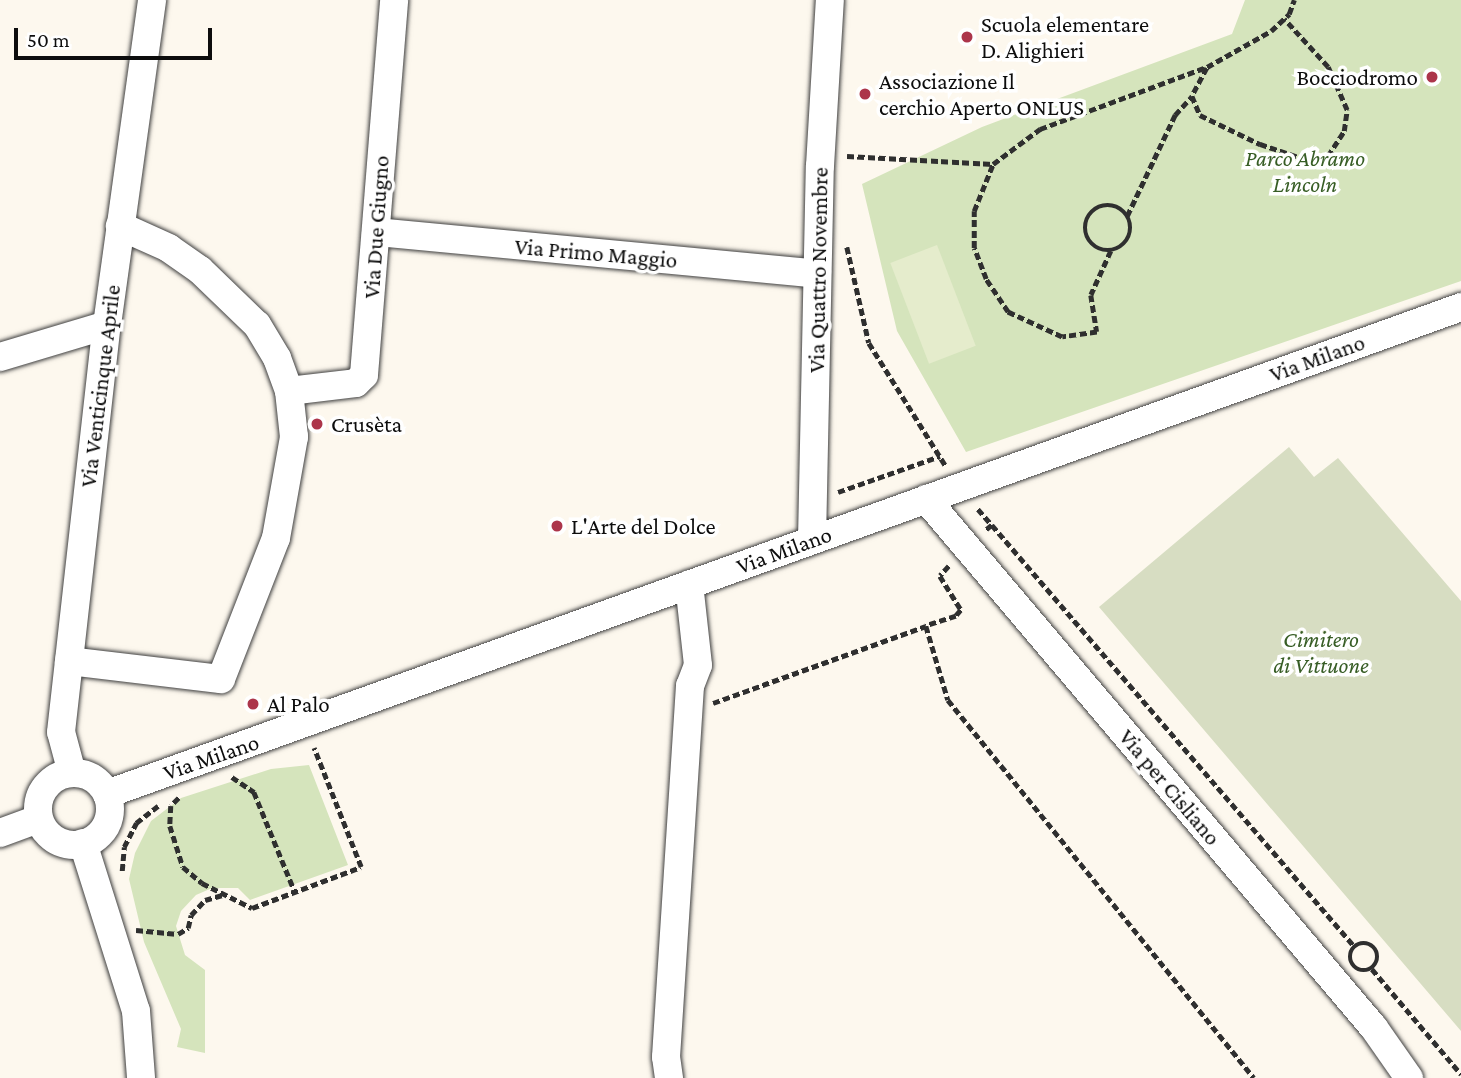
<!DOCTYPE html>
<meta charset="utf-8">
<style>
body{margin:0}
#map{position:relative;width:1461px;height:1078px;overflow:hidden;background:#fdf8ee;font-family:"Crimson Pro",serif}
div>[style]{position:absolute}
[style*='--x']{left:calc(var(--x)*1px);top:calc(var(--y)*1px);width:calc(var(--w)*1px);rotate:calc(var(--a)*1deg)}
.green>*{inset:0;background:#d5e4bc}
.cemetery>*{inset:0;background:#d7ddc2}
.pitch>*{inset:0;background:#e5eccc;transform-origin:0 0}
.path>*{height:4.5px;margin-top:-2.25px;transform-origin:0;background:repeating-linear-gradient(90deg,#2f2f2f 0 7px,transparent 0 10.5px)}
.path>.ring{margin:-2.25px;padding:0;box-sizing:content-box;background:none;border:4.5px solid #2f2f2f;border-radius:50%}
.roads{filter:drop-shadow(0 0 2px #404040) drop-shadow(0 0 2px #404040)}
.minor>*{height:28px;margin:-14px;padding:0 14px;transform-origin:14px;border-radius:14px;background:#fff}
.minor>.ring{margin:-14px;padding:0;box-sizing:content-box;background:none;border:28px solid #fff;border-radius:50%}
.dots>*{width:19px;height:19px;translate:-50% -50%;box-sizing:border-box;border:4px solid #fff;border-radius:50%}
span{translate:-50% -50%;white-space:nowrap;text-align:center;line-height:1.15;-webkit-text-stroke:7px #fff;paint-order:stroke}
.poi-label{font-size:23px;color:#0d0d0d}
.left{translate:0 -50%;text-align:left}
.right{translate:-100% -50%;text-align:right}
.park-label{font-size:23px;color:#375d25;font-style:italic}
.street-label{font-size:23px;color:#0d0d0d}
.scale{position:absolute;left:14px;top:28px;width:198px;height:32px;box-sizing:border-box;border:4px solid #0d0d0d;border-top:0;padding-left:9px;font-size:21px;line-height:24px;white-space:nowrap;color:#0d0d0d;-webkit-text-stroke:5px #fff;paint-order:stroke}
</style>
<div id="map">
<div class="green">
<i style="clip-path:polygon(1245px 0,1461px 0,1461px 281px,966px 452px,897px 331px,862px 184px,982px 127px,1232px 34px)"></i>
<i style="clip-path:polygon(309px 765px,348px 865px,250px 900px,238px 888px,212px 888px,196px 895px,181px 911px,176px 926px,185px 955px,205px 970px,205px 1053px,177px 1047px,181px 1029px,144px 942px,129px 879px,135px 853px,151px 821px,181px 798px,271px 769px)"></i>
</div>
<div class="cemetery">
<i style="clip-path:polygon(1289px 447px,1314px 477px,1338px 458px,1461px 601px,1461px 1031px,1099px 607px)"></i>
</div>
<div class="pitch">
<i style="left:937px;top:245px;width:108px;height:50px;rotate:69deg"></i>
</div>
<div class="path">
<i style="--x:1207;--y:68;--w:32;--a:118"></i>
<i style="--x:1192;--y:96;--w:21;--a:67"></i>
<i style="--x:1200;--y:115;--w:67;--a:25.8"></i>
<i style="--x:1260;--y:144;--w:65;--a:18.7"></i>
<i style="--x:1322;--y:165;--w:40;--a:-57.1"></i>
<i style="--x:1344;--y:131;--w:21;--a:-82"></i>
<i style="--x:1347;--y:110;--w:47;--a:-113.8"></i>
<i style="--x:1328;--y:67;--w:65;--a:-132.5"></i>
<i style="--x:847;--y:156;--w:146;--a:3.1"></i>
<i class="ring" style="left:1085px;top:205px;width:41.5px;height:41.5px"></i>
<i style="--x:1127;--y:216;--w:112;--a:-64.6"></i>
<i style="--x:1175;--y:115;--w:25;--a:-48"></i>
<i style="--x:847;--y:247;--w:98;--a:77.1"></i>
<i style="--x:869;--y:343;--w:145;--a:58"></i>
<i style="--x:1111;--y:251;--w:48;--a:114.4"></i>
<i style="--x:1091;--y:295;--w:37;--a:81"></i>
<i style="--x:1097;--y:332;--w:35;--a:172"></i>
<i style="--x:1062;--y:337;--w:60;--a:-155.2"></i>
<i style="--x:1008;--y:312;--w:40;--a:-124"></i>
<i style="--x:986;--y:279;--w:33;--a:-111"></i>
<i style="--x:974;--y:248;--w:37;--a:-90"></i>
<i style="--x:974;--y:211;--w:51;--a:-68"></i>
<i style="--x:993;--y:164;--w:59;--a:-36.7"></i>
<i style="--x:1040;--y:129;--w:178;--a:-20.4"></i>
<i style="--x:1207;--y:67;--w:73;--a:-29.4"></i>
<i style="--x:1271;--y:31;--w:25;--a:-43"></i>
<i style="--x:1289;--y:14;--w:15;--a:-70"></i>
<i style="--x:838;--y:492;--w:108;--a:-19.4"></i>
<i style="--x:978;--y:509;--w:21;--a:49"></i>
<i style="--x:992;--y:525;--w:9;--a:139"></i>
<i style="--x:992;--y:525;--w:555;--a:49.31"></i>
<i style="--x:949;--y:566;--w:13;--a:132"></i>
<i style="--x:940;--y:576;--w:40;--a:58"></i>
<i style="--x:961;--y:610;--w:8;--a:130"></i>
<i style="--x:956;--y:616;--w:32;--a:162"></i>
<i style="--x:926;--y:626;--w:77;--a:73.4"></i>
<i style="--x:948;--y:700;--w:486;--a:51"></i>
<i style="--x:713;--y:703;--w:226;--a:-19.9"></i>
<i style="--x:232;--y:777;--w:27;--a:34"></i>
<i style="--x:254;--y:792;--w:108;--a:67.7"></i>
<i style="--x:179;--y:798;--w:11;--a:135"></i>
<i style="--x:171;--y:806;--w:20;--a:93"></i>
<i style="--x:170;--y:826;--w:43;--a:72.4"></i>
<i style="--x:183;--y:867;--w:25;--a:40"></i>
<i style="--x:202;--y:883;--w:56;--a:26.6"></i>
<i style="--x:252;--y:908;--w:116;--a:-20.6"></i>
<i style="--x:361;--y:867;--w:128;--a:-111.6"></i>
<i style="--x:122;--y:871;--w:24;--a:-85"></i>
<i style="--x:124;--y:847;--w:27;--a:-63"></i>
<i style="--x:136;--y:823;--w:28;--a:-38"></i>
<i style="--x:136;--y:930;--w:42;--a:5.4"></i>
<i style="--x:178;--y:934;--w:12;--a:-31"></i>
<i style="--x:188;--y:928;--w:13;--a:-77"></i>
<i style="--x:191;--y:915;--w:21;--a:-47"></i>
<i style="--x:205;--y:900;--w:19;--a:-16"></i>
<i class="ring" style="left:1350px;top:943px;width:23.5px;height:23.5px"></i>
<i style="--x:1372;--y:969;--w:138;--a:49.7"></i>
</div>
<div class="roads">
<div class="minor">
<i style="--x:376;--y:232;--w:443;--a:5.4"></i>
<i style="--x:0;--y:357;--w:112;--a:-16.7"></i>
<i style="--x:289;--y:391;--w:67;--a:-6.8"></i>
<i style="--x:356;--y:383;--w:11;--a:-45"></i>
<i style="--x:364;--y:375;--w:376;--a:-85.4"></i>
<i style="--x:926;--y:499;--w:693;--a:49.74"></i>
<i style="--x:1374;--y:1028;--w:61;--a:55"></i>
<i style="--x:812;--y:540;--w:374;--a:-88.8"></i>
<i style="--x:820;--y:166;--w:166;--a:-86.6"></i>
<i style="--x:69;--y:661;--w:153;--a:6.8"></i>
<i style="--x:221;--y:679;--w:151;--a:-68.7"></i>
<i style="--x:276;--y:538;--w:103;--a:-79.9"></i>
<i style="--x:294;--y:437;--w:46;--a:-96.2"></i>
<i style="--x:289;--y:391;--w:35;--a:-110"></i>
<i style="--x:277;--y:358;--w:39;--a:-121"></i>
<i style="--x:257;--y:325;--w:79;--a:-136"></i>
<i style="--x:200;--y:270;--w:38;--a:-145"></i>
<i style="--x:169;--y:248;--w:54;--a:-155.8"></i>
<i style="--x:72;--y:773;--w:42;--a:-105"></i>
<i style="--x:61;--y:732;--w:410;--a:-83.6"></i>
<i style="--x:107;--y:325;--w:328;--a:-82.1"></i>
<i class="ring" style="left:38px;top:773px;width:44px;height:44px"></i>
<i style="--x:107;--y:794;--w:1439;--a:-19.78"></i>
<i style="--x:0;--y:833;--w:40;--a:-20.2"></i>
<i style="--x:83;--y:843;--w:176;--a:72.5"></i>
<i style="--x:136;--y:1011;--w:67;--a:85.7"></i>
<i style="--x:669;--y:1078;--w:21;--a:-98"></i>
<i style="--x:666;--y:1057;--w:372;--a:-86.3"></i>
<i style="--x:690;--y:686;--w:22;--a:-69"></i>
<i style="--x:698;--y:665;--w:81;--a:-96.3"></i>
</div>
</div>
<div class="dots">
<i style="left:967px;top:37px;background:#ac354a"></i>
<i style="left:1432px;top:77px;background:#ac354a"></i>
<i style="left:865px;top:94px;background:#ac354a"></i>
<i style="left:317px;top:424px;background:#ac354a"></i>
<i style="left:557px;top:526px;background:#ac354a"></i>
<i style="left:253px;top:704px;background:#ac354a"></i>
</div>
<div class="poi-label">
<span class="left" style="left:981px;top:37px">Scuola elementare<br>D. Alighieri</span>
<span class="right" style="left:1418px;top:77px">Bocciodromo</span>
<span class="left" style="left:879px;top:94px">Associazione Il<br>cerchio Aperto ONLUS</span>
<span class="left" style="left:331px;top:424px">Crusèta</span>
<span class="left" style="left:571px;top:526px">L'Arte del Dolce</span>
<span class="left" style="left:267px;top:704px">Al Palo</span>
</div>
<div class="park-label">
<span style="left:1305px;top:171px">Parco Abramo<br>Lincoln</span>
<span style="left:1321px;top:652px">Cimitero<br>di Vittuone</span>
</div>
<div class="street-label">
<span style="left:376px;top:227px;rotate:-86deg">Via Due Giugno</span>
<span style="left:596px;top:253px;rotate:5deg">Via Primo Maggio</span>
<span style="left:818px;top:270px;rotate:-89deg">Via Quattro Novembre</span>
<span style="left:1317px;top:358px;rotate:-20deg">Via Milano</span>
<span style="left:100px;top:386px;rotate:-83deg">Via Venticinque Aprile</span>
<span style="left:784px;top:550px;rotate:-20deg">Via Milano</span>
<span style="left:211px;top:757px;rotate:-19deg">Via Milano</span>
<span style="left:1170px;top:787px;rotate:50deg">Via per Cisliano</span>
</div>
<div class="scale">50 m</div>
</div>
